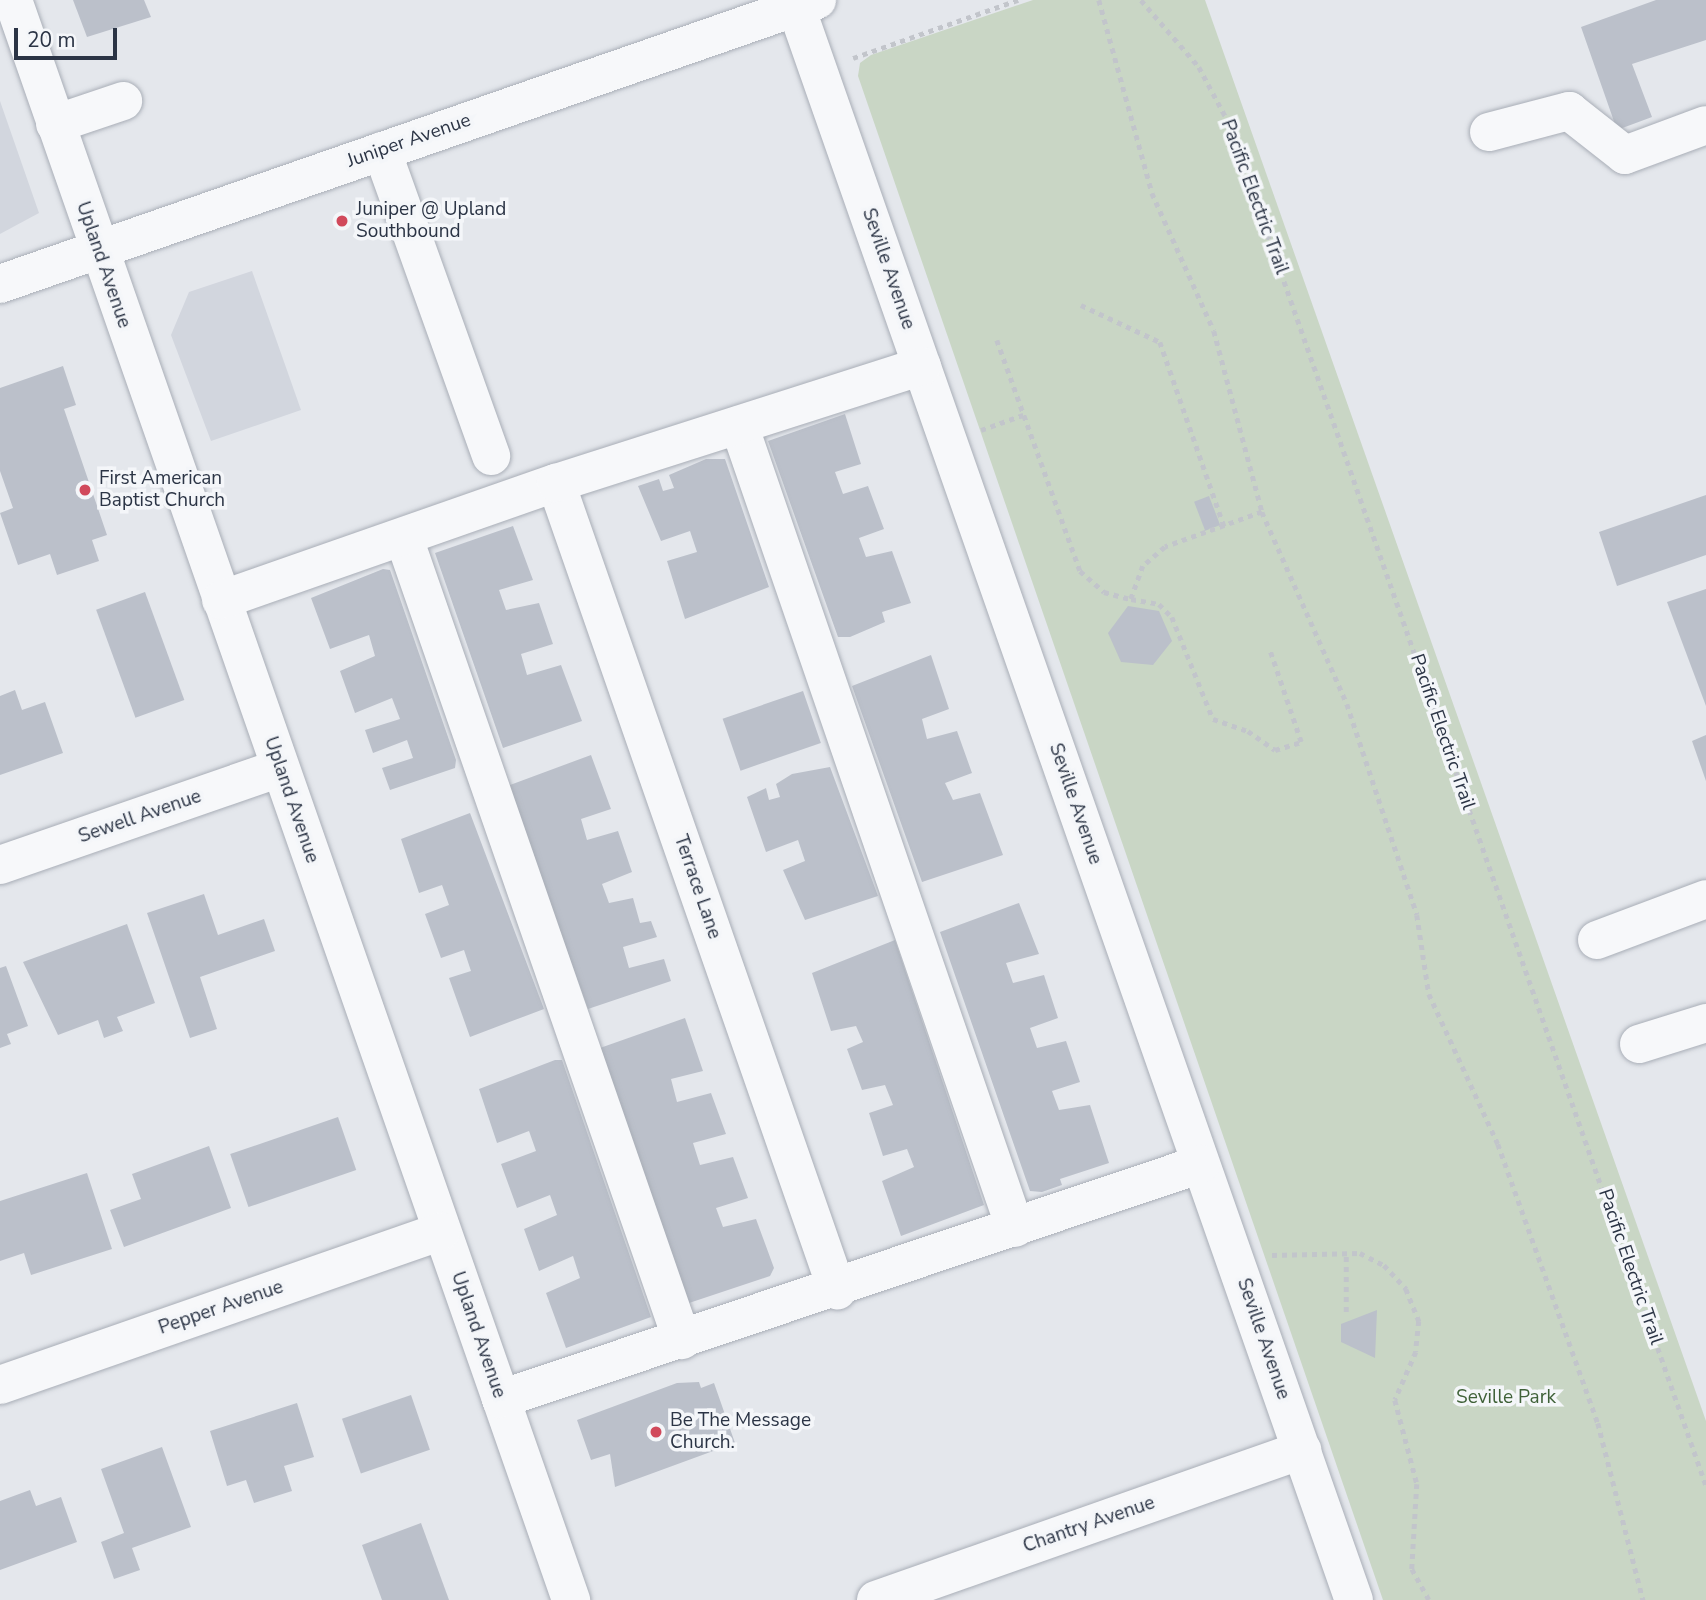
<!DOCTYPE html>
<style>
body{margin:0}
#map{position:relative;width:1706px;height:1600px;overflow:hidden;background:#e4e7ec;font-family:"Nunito Sans",sans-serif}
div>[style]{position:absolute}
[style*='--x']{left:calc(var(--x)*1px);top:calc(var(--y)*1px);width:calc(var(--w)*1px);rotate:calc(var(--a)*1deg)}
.built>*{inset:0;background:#d2d6de}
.green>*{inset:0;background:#c9d6c5}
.building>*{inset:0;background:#bbc0ca;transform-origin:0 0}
.path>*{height:4.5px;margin-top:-2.25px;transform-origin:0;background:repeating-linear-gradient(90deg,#c2c5cb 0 5px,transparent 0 10px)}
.roads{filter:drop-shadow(0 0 2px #a9aeb7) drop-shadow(0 0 2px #a9aeb7)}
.minor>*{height:38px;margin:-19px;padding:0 19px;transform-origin:19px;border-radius:19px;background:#f7f8fa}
.dots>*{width:19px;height:19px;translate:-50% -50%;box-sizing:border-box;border:4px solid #f4f6f9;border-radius:50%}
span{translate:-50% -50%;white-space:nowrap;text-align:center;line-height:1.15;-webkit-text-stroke:7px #f4f6f9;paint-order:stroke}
.street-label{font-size:19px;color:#2b3445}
.poi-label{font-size:19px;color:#2b3445}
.left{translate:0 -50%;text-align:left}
.park-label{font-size:19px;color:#3f6138}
.scale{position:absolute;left:14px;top:28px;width:103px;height:32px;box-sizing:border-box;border:4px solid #2b3445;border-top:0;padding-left:9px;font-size:21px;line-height:24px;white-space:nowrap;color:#2b3445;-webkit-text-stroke:5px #f4f6f9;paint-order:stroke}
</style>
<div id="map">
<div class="built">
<i style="clip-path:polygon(0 101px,39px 213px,0 234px)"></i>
<i style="clip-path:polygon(252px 271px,301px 410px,211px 441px,171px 335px,189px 292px)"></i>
</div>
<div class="green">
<i style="clip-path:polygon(1033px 0,1205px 0,1706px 1421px,1706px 1600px,1383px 1600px,858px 76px,860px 63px,871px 55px)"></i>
</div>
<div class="building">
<i style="clip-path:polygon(73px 0,144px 0,151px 17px,87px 37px)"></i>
<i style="clip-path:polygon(1656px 0,1706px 0,1706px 40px,1632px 64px,1652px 117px,1617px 130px,1581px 27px)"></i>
<i style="clip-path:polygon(63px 366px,76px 405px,64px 409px,107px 535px,92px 540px,99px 561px,57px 575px,50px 554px,18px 565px,0 513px,13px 508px,0 471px,0 388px)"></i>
<i style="clip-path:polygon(845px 414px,861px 464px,835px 472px,843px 494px,868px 486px,884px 529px,859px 538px,866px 557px,892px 551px,911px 603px,882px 612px,885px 622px,850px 637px,838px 637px,768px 441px)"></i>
<i style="clip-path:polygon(706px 459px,725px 459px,769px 587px,685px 619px,667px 561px,697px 552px,690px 531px,661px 541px,638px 486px,659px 479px,663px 491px,674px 488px,669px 475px)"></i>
<i style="clip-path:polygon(1706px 495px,1706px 555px,1617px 586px,1599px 532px)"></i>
<i style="left:1209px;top:496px;width:31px;height:16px;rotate:69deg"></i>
<i style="clip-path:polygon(513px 526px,533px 580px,499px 590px,506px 610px,539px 603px,553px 644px,521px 654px,527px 675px,561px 665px,582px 721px,503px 748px,435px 553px)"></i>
<i style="clip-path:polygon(383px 569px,390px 570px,456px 760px,455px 768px,390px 790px,382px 768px,413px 758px,407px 740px,373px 753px,365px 730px,400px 719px,392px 698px,355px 713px,340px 671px,375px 656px,369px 635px,330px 649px,311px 598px)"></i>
<i style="clip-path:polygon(1706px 589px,1706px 706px,1667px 602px)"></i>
<i style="left:145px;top:592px;width:115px;height:52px;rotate:70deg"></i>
<i style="clip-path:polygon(1128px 606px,1159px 611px,1172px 641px,1153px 665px,1121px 662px,1108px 633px)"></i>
<i style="clip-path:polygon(931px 655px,949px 709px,922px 719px,927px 739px,957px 731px,972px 773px,945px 783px,953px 800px,980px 793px,1003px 855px,922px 882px,852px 686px)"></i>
<i style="clip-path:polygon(15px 690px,22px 710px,45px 702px,63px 753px,0 775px,0 696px)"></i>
<i style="left:803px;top:691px;width:55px;height:85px;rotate:71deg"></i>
<i style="clip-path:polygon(1706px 735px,1706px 781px,1692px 741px)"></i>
<i style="clip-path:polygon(591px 755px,611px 809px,581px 819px,587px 840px,618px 831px,632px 872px,602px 884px,609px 903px,633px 898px,640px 923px,651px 921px,657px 937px,623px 947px,629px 968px,664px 959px,671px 981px,588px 1009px,507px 786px)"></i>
<i style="clip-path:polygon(830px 767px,878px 896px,805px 920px,783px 870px,805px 861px,798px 840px,766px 852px,747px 797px,766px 788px,769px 800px,780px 797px,776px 784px,792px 774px)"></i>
<i style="clip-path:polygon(470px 813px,544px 1009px,470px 1037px,449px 978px,471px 971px,464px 950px,441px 958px,425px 914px,449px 905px,442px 885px,419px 893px,401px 839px)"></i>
<i style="clip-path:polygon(204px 894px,218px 935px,264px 919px,275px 951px,200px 977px,217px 1029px,190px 1038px,147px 913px)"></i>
<i style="clip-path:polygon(1019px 903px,1039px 954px,1006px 963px,1013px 983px,1044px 975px,1058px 1018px,1030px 1028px,1037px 1048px,1066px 1041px,1080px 1082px,1052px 1091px,1059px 1110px,1090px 1105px,1109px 1163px,1060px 1179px,1062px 1185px,1042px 1192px,1030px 1191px,940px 932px)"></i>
<i style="clip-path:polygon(127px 924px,155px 1003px,117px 1017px,123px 1031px,104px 1038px,98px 1020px,58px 1035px,23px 962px)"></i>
<i style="clip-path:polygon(895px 940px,984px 1205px,901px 1236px,882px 1181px,914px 1167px,907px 1149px,883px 1156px,869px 1113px,893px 1105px,885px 1085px,862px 1090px,847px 1049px,863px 1042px,856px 1026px,831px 1031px,812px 973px)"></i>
<i style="clip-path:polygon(6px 966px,28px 1026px,7px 1034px,11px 1044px,0 1048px,0 968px)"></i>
<i style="clip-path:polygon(685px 1018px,703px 1071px,671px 1079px,677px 1102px,711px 1093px,726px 1134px,693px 1143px,700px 1165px,733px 1157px,748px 1198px,716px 1208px,723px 1227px,756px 1219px,774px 1268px,770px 1276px,689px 1303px,600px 1048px)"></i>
<i style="clip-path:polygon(555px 1060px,562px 1060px,651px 1317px,566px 1348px,546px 1293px,580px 1278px,573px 1256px,539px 1271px,524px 1229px,557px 1215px,550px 1195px,517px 1208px,501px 1164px,536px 1151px,529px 1131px,497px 1143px,479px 1089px)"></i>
<i style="left:338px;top:1117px;width:56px;height:114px;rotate:71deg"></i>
<i style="clip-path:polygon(209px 1146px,231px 1208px,124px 1247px,110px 1210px,141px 1199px,132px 1174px)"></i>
<i style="clip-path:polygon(87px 1173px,112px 1249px,31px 1275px,24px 1253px,0 1261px,0 1201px)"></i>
<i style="clip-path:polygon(1377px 1310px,1375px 1358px,1341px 1342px,1341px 1324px)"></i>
<i style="clip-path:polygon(699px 1382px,701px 1388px,714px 1383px,735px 1443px,615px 1487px,610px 1454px,591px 1460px,577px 1420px,677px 1383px)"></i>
<i style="left:411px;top:1395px;width:58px;height:73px;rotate:71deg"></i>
<i style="clip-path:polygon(297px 1403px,314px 1457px,284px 1466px,292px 1491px,254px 1503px,246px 1480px,227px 1486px,210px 1431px)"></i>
<i style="clip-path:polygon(162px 1447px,191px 1527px,132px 1548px,140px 1570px,114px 1579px,101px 1542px,124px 1533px,101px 1469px)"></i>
<i style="clip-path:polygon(30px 1490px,36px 1506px,61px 1497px,77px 1542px,0 1570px,0 1501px)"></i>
<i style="clip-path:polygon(421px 1523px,449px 1600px,382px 1600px,362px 1545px)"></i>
</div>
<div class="path">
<i style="--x:1099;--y:0;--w:200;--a:74.6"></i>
<i style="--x:1152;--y:193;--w:151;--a:65.8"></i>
<i style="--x:1214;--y:331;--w:187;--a:75.1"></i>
<i style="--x:1262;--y:512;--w:210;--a:66.1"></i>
<i style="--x:1347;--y:704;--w:222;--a:71.6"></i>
<i style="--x:1417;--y:915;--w:80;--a:81.4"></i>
<i style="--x:1429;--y:994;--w:165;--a:65.3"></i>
<i style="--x:1498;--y:1144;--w:296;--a:70.3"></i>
<i style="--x:1598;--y:1423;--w:183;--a:75.7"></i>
<i style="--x:1141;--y:0;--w:89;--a:49.1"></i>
<i style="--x:1199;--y:67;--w:61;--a:61.8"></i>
<i style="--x:1228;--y:121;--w:1445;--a:70.69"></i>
<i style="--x:853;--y:58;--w:175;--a:-19.4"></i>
<i style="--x:1081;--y:305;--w:87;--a:25.1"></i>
<i style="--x:1160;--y:342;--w:195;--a:70.8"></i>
<i style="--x:997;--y:340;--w:245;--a:70.2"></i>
<i style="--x:1080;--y:571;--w:32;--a:41"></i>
<i style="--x:1104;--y:592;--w:28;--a:15"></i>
<i style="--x:981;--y:430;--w:45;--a:-19.7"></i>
<i style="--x:1262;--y:512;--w:103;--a:160.2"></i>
<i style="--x:1165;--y:547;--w:29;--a:139"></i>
<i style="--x:1143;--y:566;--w:35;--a:110"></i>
<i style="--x:1131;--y:599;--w:28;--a:10"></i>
<i style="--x:1159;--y:604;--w:18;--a:45"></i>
<i style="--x:1172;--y:617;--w:110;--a:68.1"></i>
<i style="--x:1213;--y:719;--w:37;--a:19"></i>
<i style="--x:1248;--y:731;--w:33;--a:35"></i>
<i style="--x:1275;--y:750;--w:27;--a:-17"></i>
<i style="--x:1301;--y:742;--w:99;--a:-108.8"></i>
<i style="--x:1272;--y:1255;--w:88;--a:-1.3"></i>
<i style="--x:1360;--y:1253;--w:27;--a:27"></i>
<i style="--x:1384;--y:1265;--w:33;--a:47"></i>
<i style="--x:1406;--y:1289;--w:35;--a:68"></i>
<i style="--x:1419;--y:1321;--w:31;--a:96"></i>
<i style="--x:1416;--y:1352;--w:52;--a:113.6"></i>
<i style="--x:1395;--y:1400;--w:87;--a:75.3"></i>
<i style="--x:1417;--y:1484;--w:85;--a:93.4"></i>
<i style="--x:1412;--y:1569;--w:35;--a:61"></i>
<i style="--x:1346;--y:1312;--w:60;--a:-90"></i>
</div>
<div class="roads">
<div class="minor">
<i style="--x:13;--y:0;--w:1695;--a:70.77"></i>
<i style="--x:796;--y:7;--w:1688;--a:70.7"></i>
<i style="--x:55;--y:124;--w:72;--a:-18.7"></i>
<i style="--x:1489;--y:132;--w:83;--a:-14.7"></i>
<i style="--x:1569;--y:111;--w:71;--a:38.2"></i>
<i style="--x:1625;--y:155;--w:86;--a:-20.3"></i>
<i style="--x:382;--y:151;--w:324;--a:70.3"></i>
<i style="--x:0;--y:284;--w:865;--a:-19.17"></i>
<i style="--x:739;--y:425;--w:849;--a:71.03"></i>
<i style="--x:556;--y:483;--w:855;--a:70.8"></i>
<i style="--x:404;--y:538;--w:849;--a:70.88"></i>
<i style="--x:221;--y:600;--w:355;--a:-19.3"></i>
<i style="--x:556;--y:483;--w:384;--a:-17.7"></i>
<i style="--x:0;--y:865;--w:296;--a:-19.1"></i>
<i style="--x:1597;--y:940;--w:116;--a:-20.6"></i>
<i style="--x:1639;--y:1044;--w:70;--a:-17.4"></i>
<i style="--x:0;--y:1385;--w:467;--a:-19.2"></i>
<i style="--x:501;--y:1399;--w:738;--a:-18.56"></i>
<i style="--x:876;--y:1600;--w:452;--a:-19.4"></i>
</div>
</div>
<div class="dots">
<i style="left:342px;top:221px;background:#d1495b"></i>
<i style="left:85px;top:490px;background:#d1495b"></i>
<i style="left:656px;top:1432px;background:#d1495b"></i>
</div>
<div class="street-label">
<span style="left:409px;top:141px;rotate:-19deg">Juniper Avenue</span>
<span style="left:1254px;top:197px;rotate:70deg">Pacific Electric Trail</span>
<span style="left:103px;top:265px;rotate:71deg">Upland Avenue</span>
<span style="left:888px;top:269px;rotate:71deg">Seville Avenue</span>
<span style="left:1442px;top:732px;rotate:71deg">Pacific Electric Trail</span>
<span style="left:291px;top:800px;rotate:71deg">Upland Avenue</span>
<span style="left:1075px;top:804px;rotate:71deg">Seville Avenue</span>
<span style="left:140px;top:817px;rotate:-19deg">Sewell Avenue</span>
<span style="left:697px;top:887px;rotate:71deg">Terrace Lane</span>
<span style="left:1630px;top:1267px;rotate:71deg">Pacific Electric Trail</span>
<span style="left:221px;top:1308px;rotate:-19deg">Pepper Avenue</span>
<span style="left:478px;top:1335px;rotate:71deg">Upland Avenue</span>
<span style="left:1263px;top:1339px;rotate:71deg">Seville Avenue</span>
<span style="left:1089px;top:1525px;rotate:-19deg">Chantry Avenue</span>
</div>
<div class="poi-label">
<span class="left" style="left:356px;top:221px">Juniper @ Upland<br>Southbound</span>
<span class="left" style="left:99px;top:490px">First American<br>Baptist Church</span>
<span class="left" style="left:670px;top:1432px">Be The Message<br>Church.</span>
</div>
<div class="park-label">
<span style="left:1506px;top:1398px">Seville Park</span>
</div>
<div class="scale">20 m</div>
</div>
